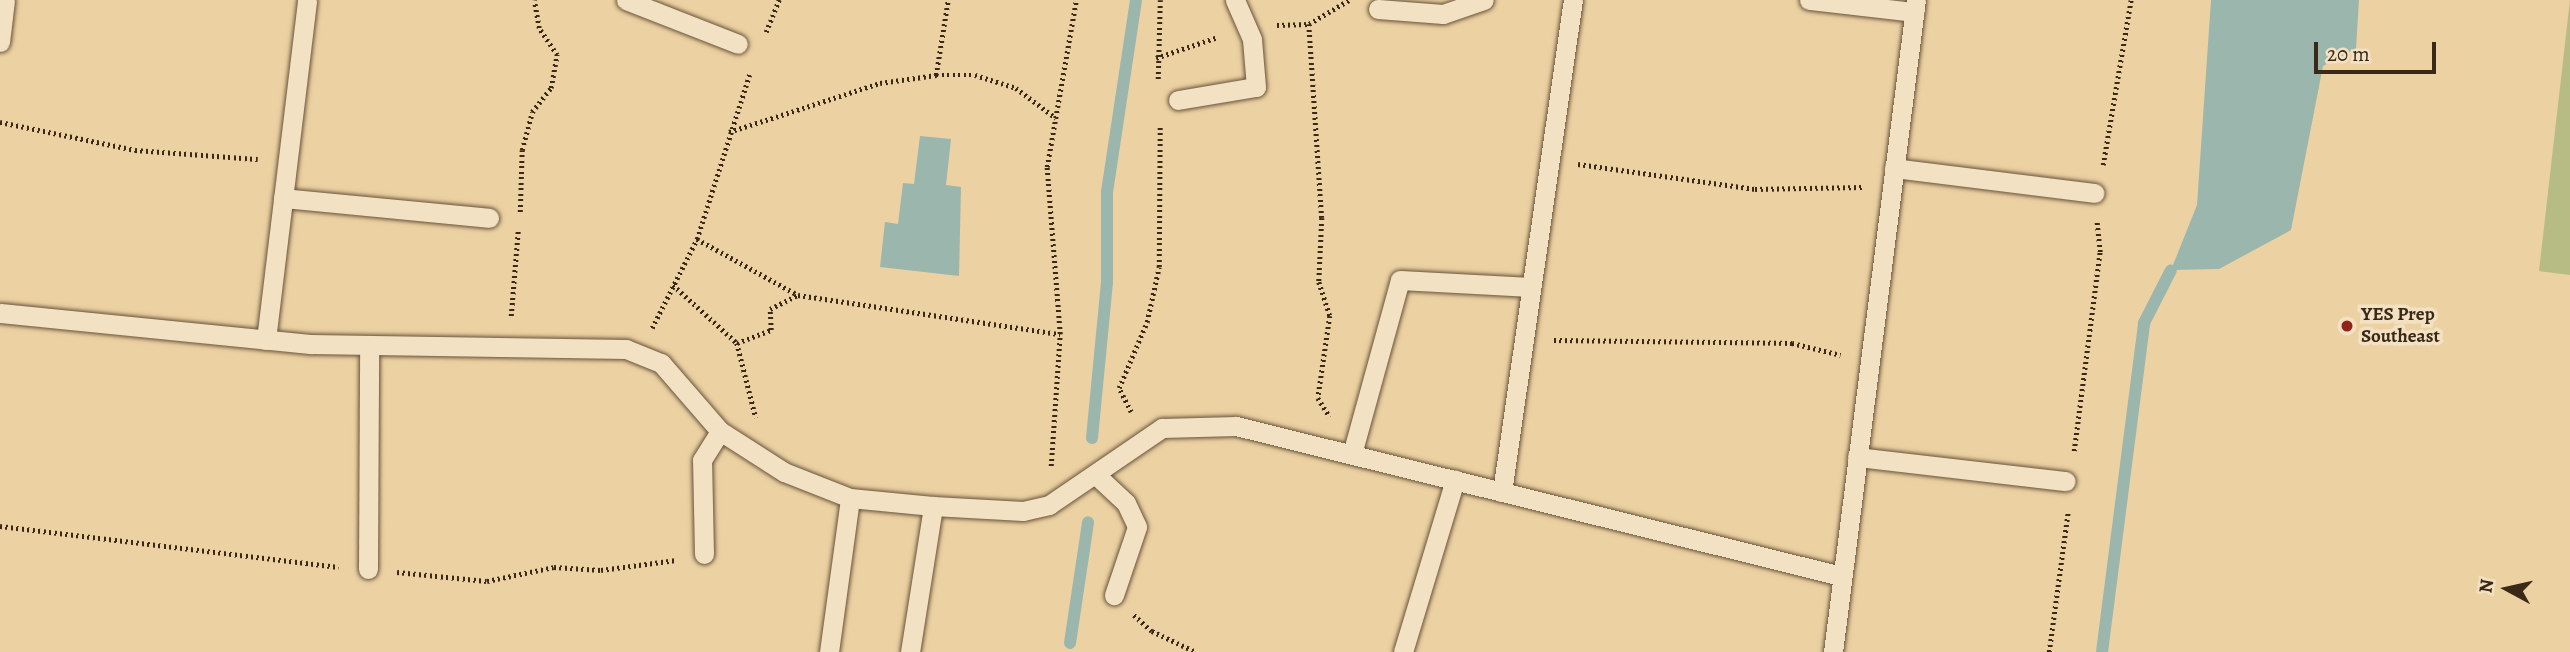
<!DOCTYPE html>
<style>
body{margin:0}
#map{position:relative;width:2570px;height:652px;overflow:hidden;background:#ecd1a2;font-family:Alegreya,serif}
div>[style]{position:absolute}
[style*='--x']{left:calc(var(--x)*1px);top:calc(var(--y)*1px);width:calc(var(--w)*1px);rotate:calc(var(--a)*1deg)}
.green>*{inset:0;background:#b7bc85}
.water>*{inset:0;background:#9ab6ad}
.stream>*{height:12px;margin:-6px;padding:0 6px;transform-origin:6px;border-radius:6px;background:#9ab6ad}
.path>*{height:4.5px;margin-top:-2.25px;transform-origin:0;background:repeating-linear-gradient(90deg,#3b2917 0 2px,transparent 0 5.5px)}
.roads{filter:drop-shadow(0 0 2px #67533a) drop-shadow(0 0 2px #67533a)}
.service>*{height:19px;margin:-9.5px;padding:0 9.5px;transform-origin:9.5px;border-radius:9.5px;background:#f3e1c3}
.dots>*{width:19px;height:19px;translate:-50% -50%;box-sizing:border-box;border:4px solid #f3e1c3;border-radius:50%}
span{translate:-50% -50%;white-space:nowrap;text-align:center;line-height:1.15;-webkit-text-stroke:7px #f3e1c3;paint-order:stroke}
.poi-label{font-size:19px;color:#3b2917;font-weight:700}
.left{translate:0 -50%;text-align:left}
.north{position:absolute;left:2472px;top:554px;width:70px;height:70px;-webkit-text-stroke:5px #f3e1c3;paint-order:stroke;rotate:278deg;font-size:19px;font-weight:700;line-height:28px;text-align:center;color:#3b2917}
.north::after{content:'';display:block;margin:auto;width:24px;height:32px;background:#3b2917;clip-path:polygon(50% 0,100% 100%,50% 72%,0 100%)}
.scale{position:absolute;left:2314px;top:42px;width:122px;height:32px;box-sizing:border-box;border:4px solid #3b2917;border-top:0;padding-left:9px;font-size:21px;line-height:24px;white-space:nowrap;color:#3b2917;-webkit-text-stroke:5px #f3e1c3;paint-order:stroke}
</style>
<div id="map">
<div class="green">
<i style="clip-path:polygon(2570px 0,2570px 275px,2539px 271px)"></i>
</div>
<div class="water">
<i style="clip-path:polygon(2211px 0,2359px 0,2356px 49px,2323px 66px,2291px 230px,2219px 269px,2171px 270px,2197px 205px)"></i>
<i style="clip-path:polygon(920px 136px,951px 139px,946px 185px,961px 187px,959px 276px,880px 267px,885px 222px,898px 224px,903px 183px,914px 184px)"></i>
</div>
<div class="stream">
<i style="--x:1092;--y:438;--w:157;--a:-84.5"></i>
<i style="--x:1107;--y:282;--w:90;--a:-90"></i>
<i style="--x:1107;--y:192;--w:194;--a:-81.4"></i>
<i style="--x:1070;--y:643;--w:122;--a:-81.5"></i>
<i style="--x:2102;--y:652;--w:332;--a:-82.7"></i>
<i style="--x:2144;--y:323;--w:59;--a:-63"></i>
</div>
<div class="path">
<i style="--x:1309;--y:24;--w:194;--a:86.2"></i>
<i style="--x:1322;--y:218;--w:64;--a:92.7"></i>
<i style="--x:1319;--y:282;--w:36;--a:72"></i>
<i style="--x:1330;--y:316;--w:83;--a:98.3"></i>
<i style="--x:1318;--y:398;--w:22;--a:58"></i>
<i style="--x:1277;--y:25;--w:32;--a:-2"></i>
<i style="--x:1309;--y:24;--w:47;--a:-31"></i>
<i style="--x:766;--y:32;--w:35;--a:-68"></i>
<i style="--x:1156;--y:58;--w:65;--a:-18.7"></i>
<i style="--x:936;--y:75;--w:76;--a:-80.9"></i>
<i style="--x:1158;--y:79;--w:79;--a:-88.5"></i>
<i style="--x:0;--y:122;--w:138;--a:11.7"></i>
<i style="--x:135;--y:150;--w:123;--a:4.2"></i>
<i style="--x:729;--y:132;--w:159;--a:-18"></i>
<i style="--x:880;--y:83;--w:57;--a:-8.1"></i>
<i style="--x:936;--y:75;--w:39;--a:0"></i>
<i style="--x:975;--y:75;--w:43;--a:17.6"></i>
<i style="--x:1016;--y:88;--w:50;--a:36.9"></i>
<i style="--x:1578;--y:164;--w:179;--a:8"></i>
<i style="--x:1755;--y:189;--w:109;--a:-1.1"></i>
<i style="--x:2103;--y:165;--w:167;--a:-80.4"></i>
<i style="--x:520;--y:212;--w:62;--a:-88.2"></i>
<i style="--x:522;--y:150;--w:39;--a:-75"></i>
<i style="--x:532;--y:112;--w:31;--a:-52"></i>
<i style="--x:551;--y:88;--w:34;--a:-80"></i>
<i style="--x:557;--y:55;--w:32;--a:-124"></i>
<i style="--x:539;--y:28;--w:28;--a:-100"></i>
<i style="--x:697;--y:239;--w:115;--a:29"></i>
<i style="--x:798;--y:295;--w:265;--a:8.5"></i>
<i style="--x:673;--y:285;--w:86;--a:42.2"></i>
<i style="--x:737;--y:343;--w:77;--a:75.8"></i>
<i style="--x:511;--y:316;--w:85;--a:-85.3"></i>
<i style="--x:652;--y:328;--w:100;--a:-63.2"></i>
<i style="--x:697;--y:239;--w:174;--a:-72.3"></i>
<i style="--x:1554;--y:340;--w:238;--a:0.7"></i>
<i style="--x:1792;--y:343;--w:50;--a:13.8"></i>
<i style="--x:737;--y:343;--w:36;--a:-21"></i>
<i style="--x:771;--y:330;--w:21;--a:-93"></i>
<i style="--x:770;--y:309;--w:31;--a:-27"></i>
<i style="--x:1131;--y:412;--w:27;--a:-117"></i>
<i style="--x:1119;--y:388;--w:72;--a:-67"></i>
<i style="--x:1147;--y:322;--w:56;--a:-77.7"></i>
<i style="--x:1159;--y:267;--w:141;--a:-89.6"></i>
<i style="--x:2074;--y:451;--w:201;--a:-82.6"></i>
<i style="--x:2100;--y:252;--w:31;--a:-96"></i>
<i style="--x:1051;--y:466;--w:132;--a:-86.1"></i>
<i style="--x:1060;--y:334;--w:168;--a:-94.5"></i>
<i style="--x:1047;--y:167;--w:169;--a:-80.1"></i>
<i style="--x:0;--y:526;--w:341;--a:6.9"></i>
<i style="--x:397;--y:572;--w:90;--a:5.7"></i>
<i style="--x:487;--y:581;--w:68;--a:-11.8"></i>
<i style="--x:554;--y:567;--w:47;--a:3.7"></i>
<i style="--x:601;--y:570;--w:76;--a:-7.6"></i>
<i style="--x:1134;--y:615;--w:24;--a:42"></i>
<i style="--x:1152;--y:631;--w:49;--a:25.5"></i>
<i style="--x:2049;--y:652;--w:142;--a:-82.3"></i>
</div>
<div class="roads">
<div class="service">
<i style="--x:626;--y:0;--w:120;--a:21.4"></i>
<i style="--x:1809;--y:0;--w:106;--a:6.5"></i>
<i style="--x:1378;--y:9;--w:65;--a:4.4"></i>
<i style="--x:1443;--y:14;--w:43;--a:-18.9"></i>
<i style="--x:0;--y:42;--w:42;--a:-83.2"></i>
<i style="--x:1178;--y:100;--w:79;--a:-9.5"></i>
<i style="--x:1256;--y:87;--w:48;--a:-94.8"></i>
<i style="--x:1252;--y:39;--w:43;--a:-113.6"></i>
<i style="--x:1894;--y:168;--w:202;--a:7.1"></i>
<i style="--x:283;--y:198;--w:207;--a:5.5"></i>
<i style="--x:0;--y:313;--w:312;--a:5.7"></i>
<i style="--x:310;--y:344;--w:316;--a:0.9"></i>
<i style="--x:626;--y:349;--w:38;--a:22"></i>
<i style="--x:661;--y:363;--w:90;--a:49.1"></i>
<i style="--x:720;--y:431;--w:76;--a:32.6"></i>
<i style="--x:784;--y:472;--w:71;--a:21.5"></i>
<i style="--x:850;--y:498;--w:83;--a:5.5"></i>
<i style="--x:933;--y:506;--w:90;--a:3.2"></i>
<i style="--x:1023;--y:511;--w:27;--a:-13"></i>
<i style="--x:1049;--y:505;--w:137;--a:-34.3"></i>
<i style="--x:1162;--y:428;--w:74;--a:-1.5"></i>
<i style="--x:1236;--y:426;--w:623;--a:13.92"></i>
<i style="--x:266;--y:340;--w:342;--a:-83.1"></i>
<i style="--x:1352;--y:454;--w:180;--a:-74.6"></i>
<i style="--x:1400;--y:280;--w:131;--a:3.1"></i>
<i style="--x:1857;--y:457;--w:210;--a:6.6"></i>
<i style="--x:1096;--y:475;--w:41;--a:43"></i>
<i style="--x:1126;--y:503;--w:26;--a:65"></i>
<i style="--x:1137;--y:527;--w:72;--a:108.7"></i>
<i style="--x:1502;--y:492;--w:497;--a:-81.8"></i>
<i style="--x:704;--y:554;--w:94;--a:-91.2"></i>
<i style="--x:702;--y:460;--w:34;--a:-58"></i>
<i style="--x:368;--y:569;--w:224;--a:-89.7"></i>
<i style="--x:829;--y:652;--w:155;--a:-82.2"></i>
<i style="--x:910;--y:652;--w:148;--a:-81"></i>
<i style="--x:1403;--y:652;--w:180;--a:-73.2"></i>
<i style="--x:1833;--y:652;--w:657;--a:-82.75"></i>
</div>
</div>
<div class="dots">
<i style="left:2347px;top:326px;background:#8f2418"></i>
</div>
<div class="poi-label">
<span class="left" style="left:2361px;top:326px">YES Prep<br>Southeast</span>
</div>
<div class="north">N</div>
<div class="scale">20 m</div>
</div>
